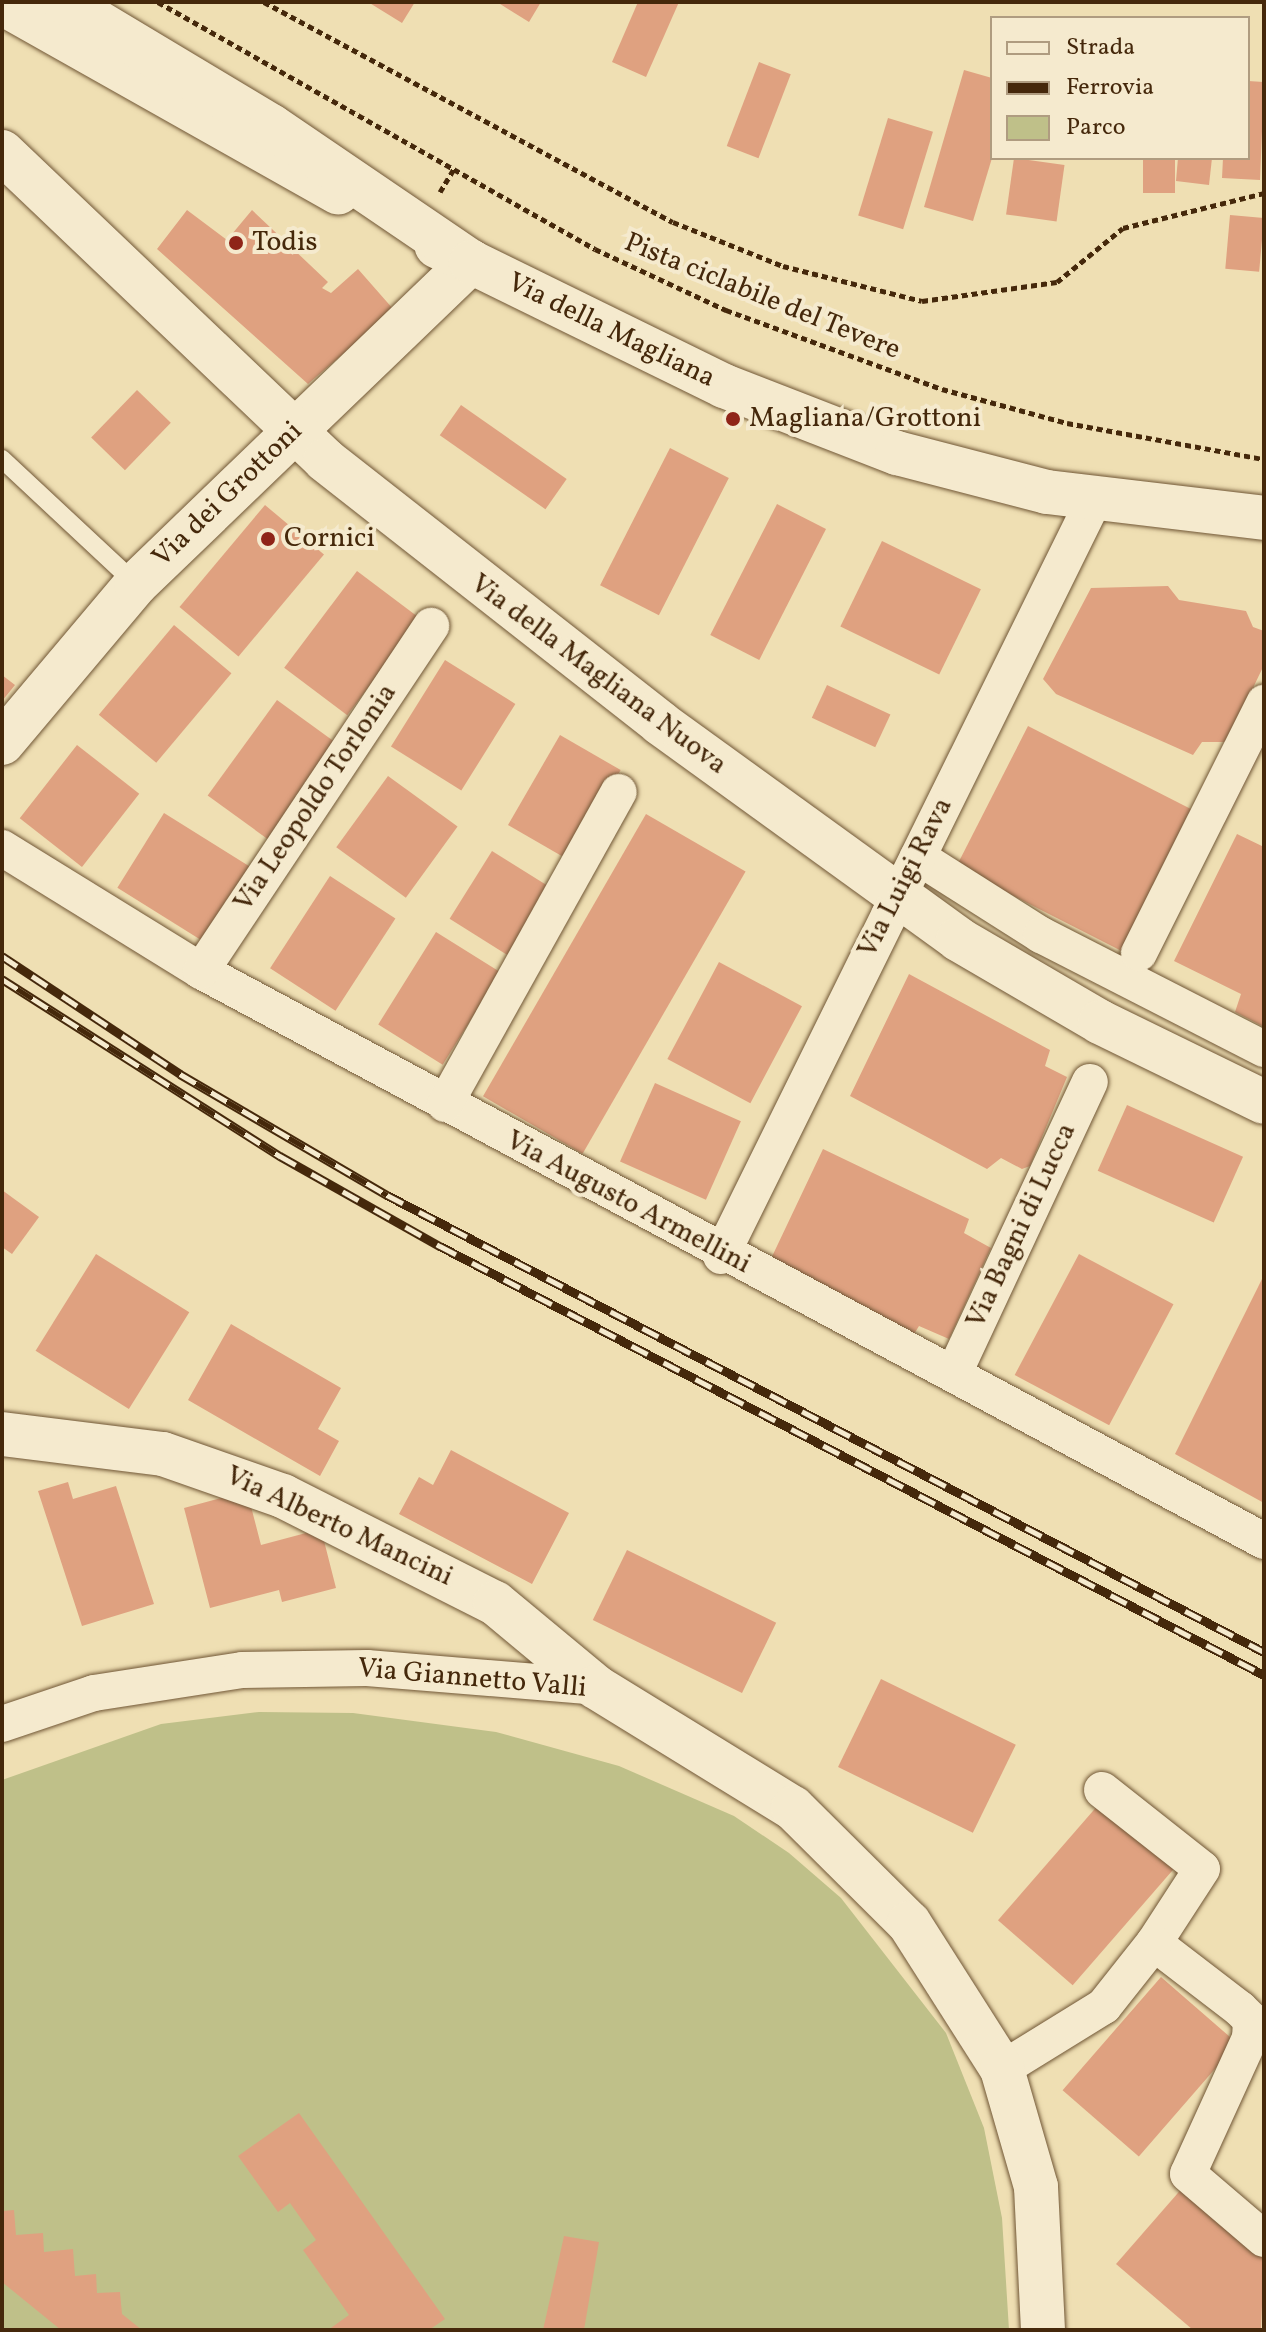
<!DOCTYPE html>
<style>
body{margin:0}
#map{position:relative;width:1266px;height:2332px;overflow:hidden;background:#efdfb3;font-family:Vollkorn,serif}
div>[style]{position:absolute}
[style*='--x']{left:calc(var(--x)*1px);top:calc(var(--y)*1px);width:calc(var(--w)*1px);rotate:calc(var(--a)*1deg)}
.green>*{inset:0;background:#bfc089}
.building>*{inset:0;background:#dfa180;transform-origin:0 0}
.path>*{height:5px;margin-top:-2.5px;transform-origin:0;background:repeating-linear-gradient(90deg,#45280b 0 6px,transparent 0 10px)}
.roads{filter:drop-shadow(0 0 2px #705635) drop-shadow(0 0 2px #705635)}
.service>*{height:18px;margin:-9px;padding:0 9px;transform-origin:9px;border-radius:9px;background:#f5eace}
.minor>*{height:36px;margin:-18px;padding:0 18px;transform-origin:18px;border-radius:18px;background:#f5eace}
.tertiary>*{height:44px;margin:-22px;padding:0 22px;transform-origin:22px;border-radius:22px;background:#f5eace}
.secondary>*{height:44px;margin:-22px;padding:0 22px;transform-origin:22px;border-radius:22px;background:#f5eace}
.rail>*{height:9px;margin-top:-4.5px;transform-origin:0;background:repeating-linear-gradient(90deg,#f5eace 0 18px,#45280b 0 36px);box-sizing:border-box;border-block:2px solid #45280b}
.dots>*{width:22px;height:22px;translate:-50% -50%;box-sizing:border-box;border:4px solid #f5eace;border-radius:50%}
span{translate:-50% -50%;white-space:nowrap;text-align:center;line-height:1.15;-webkit-text-stroke:8px #f5eace;paint-order:stroke}
.poi-label{font-size:28px;color:#45280b}
.left{translate:0 -50%;text-align:left}
.street-label{font-size:28px;color:#45280b}
.frame{position:absolute;inset:0;border:4px solid #45280b;pointer-events:none}
.legend{position:absolute;left:990px;top:16px;width:260px;height:144px;box-sizing:border-box;background:#f5eace;border:2px solid #af9c80;margin:0;padding:10px 14px;list-style:none;font-size:24px;color:#45280b}
.legend li{display:flex;align-items:center;gap:16px;height:40px}
.legend b{width:40px;border:2px solid #af9c80}
</style>
<div id="map">
<div class="green">
<i style="clip-path:polygon(259px 1712px,353px 1713px,496px 1732px,619px 1766px,734px 1816px,789px 1853px,841px 1898px,946px 2033px,984px 2128px,1002px 2218px,1009px 2330px,2px 2330px,2px 1780px,161px 1724px)"></i>
</div>
<div class="building">
<i style="clip-path:polygon(368px 2px,415px 2px,402px 23px)"></i>
<i style="clip-path:polygon(497px 2px,541px 2px,529px 22px)"></i>
<i style="clip-path:polygon(638px 2px,679px 2px,646px 77px,612px 62px)"></i>
<i style="left:759px;top:62px;width:34px;height:90px;rotate:21deg"></i>
<i style="clip-path:polygon(964px 70px,992px 78px,992px 158px,973px 221px,924px 207px)"></i>
<i style="clip-path:polygon(1248px 81px,1264px 82px,1260px 180px,1222px 178px,1223px 158px,1248px 158px)"></i>
<i style="left:888px;top:118px;width:47px;height:102px;rotate:17deg"></i>
<i style="left:1014px;top:158px;width:51px;height:57px;rotate:8deg"></i>
<i style="left:1143px;top:158px;width:32px;height:35px"></i>
<i style="clip-path:polygon(1178px 158px,1212px 158px,1209px 185px,1176px 181px)"></i>
<i style="clip-path:polygon(187px 210px,227px 240px,252px 210px,328px 282px,322px 288px,331px 293px,358px 269px,394px 310px,308px 384px,157px 249px)"></i>
<i style="left:1230px;top:215px;width:34px;height:54px;rotate:5deg"></i>
<i style="left:137px;top:390px;width:47px;height:66px;rotate:44deg"></i>
<i style="left:461px;top:405px;width:129px;height:37px;rotate:35deg"></i>
<i style="left:670px;top:448px;width:66px;height:154px;rotate:27deg"></i>
<i style="left:777px;top:504px;width:55px;height:147px;rotate:27deg"></i>
<i style="left:265px;top:505px;width:77px;height:133px;rotate:40deg"></i>
<i style="left:882px;top:541px;width:110px;height:95px;rotate:26deg"></i>
<i style="left:357px;top:571px;width:79px;height:121px;rotate:37deg"></i>
<i style="clip-path:polygon(1168px 586px,1179px 600px,1246px 611px,1253px 627px,1264px 631px,1264px 665px,1227px 742px,1202px 742px,1193px 755px,1056px 694px,1043px 679px,1091px 588px)"></i>
<i style="left:174px;top:625px;width:75px;height:117px;rotate:40deg"></i>
<i style="left:445px;top:660px;width:83px;height:102px;rotate:32deg"></i>
<i style="clip-path:polygon(2px 675px,15px 685px,2px 701px)"></i>
<i style="left:827px;top:685px;width:70px;height:36px;rotate:25deg"></i>
<i style="left:277px;top:700px;width:77px;height:118px;rotate:36deg"></i>
<i style="left:1028px;top:726px;width:185px;height:158px;rotate:27deg"></i>
<i style="left:560px;top:735px;width:70px;height:104px;rotate:30deg"></i>
<i style="left:77px;top:745px;width:79px;height:93px;rotate:38deg"></i>
<i style="left:388px;top:776px;width:86px;height:88px;rotate:36deg"></i>
<i style="left:164px;top:813px;width:101px;height:88px;rotate:32deg"></i>
<i style="left:646px;top:814px;width:115px;height:326px;rotate:30deg"></i>
<i style="clip-path:polygon(1237px 834px,1264px 847px,1264px 1027px,1235px 1012px,1241px 994px,1174px 961px)"></i>
<i style="left:492px;top:851px;width:68px;height:80px;rotate:32deg"></i>
<i style="left:330px;top:876px;width:78px;height:110px;rotate:33deg"></i>
<i style="left:436px;top:932px;width:76px;height:109px;rotate:32deg"></i>
<i style="left:719px;top:962px;width:94px;height:110px;rotate:28deg"></i>
<i style="clip-path:polygon(909px 974px,1050px 1050px,1045px 1066px,1067px 1077px,1030px 1166px,1022px 1169px,1001px 1158px,987px 1169px,850px 1096px)"></i>
<i style="left:655px;top:1083px;width:94px;height:86px;rotate:24deg"></i>
<i style="left:1127px;top:1105px;width:127px;height:72px;rotate:24deg"></i>
<i style="clip-path:polygon(823px 1149px,969px 1219px,964px 1233px,991px 1248px,949px 1339px,919px 1326px,911px 1339px,768px 1265px)"></i>
<i style="clip-path:polygon(2px 1190px,39px 1217px,12px 1254px,2px 1247px)"></i>
<i style="left:96px;top:1254px;width:110px;height:114px;rotate:32deg"></i>
<i style="left:1079px;top:1254px;width:107px;height:137px;rotate:28deg"></i>
<i style="clip-path:polygon(1264px 1275px,1264px 1503px,1175px 1454px)"></i>
<i style="clip-path:polygon(231px 1324px,341px 1388px,318px 1429px,339px 1441px,320px 1476px,188px 1400px)"></i>
<i style="clip-path:polygon(451px 1450px,569px 1513px,532px 1584px,399px 1514px,419px 1477px,433px 1485px)"></i>
<i style="clip-path:polygon(68px 1482px,73px 1499px,116px 1486px,154px 1604px,82px 1626px,38px 1491px)"></i>
<i style="clip-path:polygon(247px 1491px,261px 1545px,321px 1529px,336px 1588px,282px 1602px,279px 1590px,210px 1608px,184px 1508px)"></i>
<i style="left:627px;top:1550px;width:166px;height:78px;rotate:26deg"></i>
<i style="left:881px;top:1679px;width:150px;height:98px;rotate:26deg"></i>
<i style="left:1099px;top:1804px;width:99px;height:154px;rotate:41deg"></i>
<i style="left:1161px;top:1977px;width:101px;height:150px;rotate:41deg"></i>
<i style="clip-path:polygon(299px 2113px,445px 2319px,429px 2330px,328px 2330px,349px 2315px,303px 2250px,316px 2240px,290px 2203px,278px 2212px,238px 2156px)"></i>
<i style="clip-path:polygon(1184px 2186px,1264px 2255px,1261px 2330px,1193px 2330px,1116px 2264px)"></i>
<i style="clip-path:polygon(14px 2210px,16px 2235px,43px 2233px,44px 2252px,73px 2249px,75px 2276px,96px 2274px,97px 2293px,120px 2292px,122px 2314px,142px 2330px,61px 2330px,2px 2282px,2px 2211px)"></i>
<i style="clip-path:polygon(564px 2236px,599px 2242px,584px 2330px,543px 2330px)"></i>
</div>
<div class="path">
<i style="--x:158;--y:2;--w:502;--a:29.48"></i>
<i style="--x:595;--y:249;--w:145;--a:25"></i>
<i style="--x:726;--y:310;--w:230;--a:20.1"></i>
<i style="--x:942;--y:389;--w:130;--a:15.2"></i>
<i style="--x:1067;--y:423;--w:200;--a:10.4"></i>
<i style="--x:264;--y:2;--w:464;--a:28.3"></i>
<i style="--x:673;--y:222;--w:118;--a:21.8"></i>
<i style="--x:783;--y:266;--w:143;--a:14.1"></i>
<i style="--x:922;--y:301;--w:136;--a:-8"></i>
<i style="--x:1057;--y:282;--w:85;--a:-39.3"></i>
<i style="--x:1123;--y:228;--w:145;--a:-13.9"></i>
<i style="--x:440;--y:192;--w:27;--a:-59"></i>
</div>
<div class="roads">
<div class="service">
<i style="--x:2;--y:459;--w:183;--a:43"></i>
</div>
<div class="minor">
<i style="--x:2;--y:848;--w:234;--a:31.7"></i>
<i style="--x:201;--y:971;--w:1206;--a:28.2"></i>
<i style="--x:918;--y:857;--w:146;--a:32.4"></i>
<i style="--x:1041;--y:935;--w:250;--a:27.1"></i>
<i style="--x:1139;--y:953;--w:280;--a:-63.4"></i>
<i style="--x:201;--y:971;--w:415;--a:-56.3"></i>
<i style="--x:445;--y:1104;--w:357;--a:-60.9"></i>
<i style="--x:721;--y:1256;--w:841;--a:-63.74"></i>
<i style="--x:955;--y:1371;--w:319;--a:-65"></i>
<i style="--x:2;--y:1724;--w:97;--a:-18.6"></i>
<i style="--x:94;--y:1693;--w:150;--a:-8.8"></i>
<i style="--x:242;--y:1670;--w:125;--a:-0.9"></i>
<i style="--x:367;--y:1668;--w:230;--a:4.7"></i>
<i style="--x:1102;--y:1790;--w:127;--a:38.3"></i>
<i style="--x:1202;--y:1869;--w:88;--a:123"></i>
<i style="--x:1154;--y:1943;--w:108;--a:37.5"></i>
<i style="--x:1240;--y:2009;--w:16;--a:45"></i>
<i style="--x:1251;--y:2020;--w:18;--a:93"></i>
<i style="--x:1250;--y:2038;--w:149;--a:114.5"></i>
<i style="--x:1188;--y:2174;--w:100;--a:40.5"></i>
<i style="--x:1002;--y:2069;--w:120;--a:-31.7"></i>
<i style="--x:1104;--y:2006;--w:80;--a:-51.6"></i>
</div>
<div class="tertiary">
<i style="--x:2;--y:3;--w:386;--a:29.4"></i>
<i style="--x:2;--y:743;--w:208;--a:-49.9"></i>
<i style="--x:136;--y:584;--w:465;--a:-43.9"></i>
<i style="--x:471;--y:262;--w:38;--a:-155"></i>
<i style="--x:2;--y:1434;--w:162;--a:7.1"></i>
<i style="--x:163;--y:1454;--w:127;--a:19.3"></i>
<i style="--x:283;--y:1496;--w:237;--a:26.8"></i>
<i style="--x:495;--y:1603;--w:131;--a:39.7"></i>
<i style="--x:596;--y:1687;--w:231;--a:31.6"></i>
<i style="--x:793;--y:1808;--w:163;--a:44.8"></i>
<i style="--x:909;--y:1923;--w:173;--a:57.5"></i>
<i style="--x:1002;--y:2069;--w:123;--a:73.9"></i>
<i style="--x:1036;--y:2187;--w:143;--a:87.2"></i>
</div>
<div class="secondary">
<i style="--x:64;--y:2;--w:241;--a:30.9"></i>
<i style="--x:271;--y:126;--w:242;--a:34.2"></i>
<i style="--x:471;--y:262;--w:282;--a:26.1"></i>
<i style="--x:724;--y:386;--w:186;--a:21.2"></i>
<i style="--x:897;--y:453;--w:155;--a:14.6"></i>
<i style="--x:1047;--y:492;--w:219;--a:6.8"></i>
<i style="--x:2;--y:152;--w:446;--a:43.6"></i>
<i style="--x:325;--y:460;--w:426;--a:38.1"></i>
<i style="--x:660;--y:723;--w:368;--a:35.9"></i>
<i style="--x:958;--y:939;--w:164;--a:30.3"></i>
<i style="--x:1100;--y:1022;--w:182;--a:26"></i>
</div>
</div>
<div class="rail">
<i style="--x:2;--y:956;--w:214;--a:33.5"></i>
<i style="--x:180;--y:1074;--w:240;--a:30.3"></i>
<i style="--x:387;--y:1195;--w:989;--a:27.52"></i>
<i style="--x:2;--y:979;--w:330;--a:32.5"></i>
<i style="--x:280;--y:1156;--w:184;--a:29.4"></i>
<i style="--x:440;--y:1246;--w:929;--a:27.5"></i>
</div>
<div class="dots">
<i style="left:236px;top:243px;background:#8f2418"></i>
<i style="left:733px;top:419px;background:#8f2418"></i>
<i style="left:268px;top:539px;background:#8f2418"></i>
</div>
<div class="poi-label">
<span class="left" style="left:252px;top:243px">Todis</span>
<span class="left" style="left:749px;top:419px">Magliana/Grottoni</span>
<span class="left" style="left:284px;top:539px">Cornici</span>
</div>
<div class="street-label">
<span style="left:762px;top:297px;rotate:22deg">Pista ciclabile del Tevere</span>
<span style="left:611px;top:331px;rotate:26deg">Via della Magliana</span>
<span style="left:228px;top:495px;rotate:-44deg">Via dei Grottoni</span>
<span style="left:598px;top:675px;rotate:37deg">Via della Magliana Nuova</span>
<span style="left:316px;top:798px;rotate:-56deg">Via Leopoldo Torlonia</span>
<span style="left:906px;top:878px;rotate:-63deg">Via Luigi Rava</span>
<span style="left:628px;top:1203px;rotate:28deg">Via Augusto Armellini</span>
<span style="left:1022px;top:1226px;rotate:-65deg">Via Bagni di Lucca</span>
<span style="left:339px;top:1527px;rotate:25deg">Via Alberto Mancini</span>
<span style="left:472px;top:1679px;rotate:5deg">Via Giannetto Valli</span>
</div>
<div class="frame"></div>
<ul class="legend">
<li><b style="height:10px;background:#f5eace"></b>Strada</li>
<li><b style="height:10px;background:#45280b"></b>Ferrovia</li>
<li><b style="height:22px;background:#bfc089"></b>Parco</li>
</ul>
</div>
